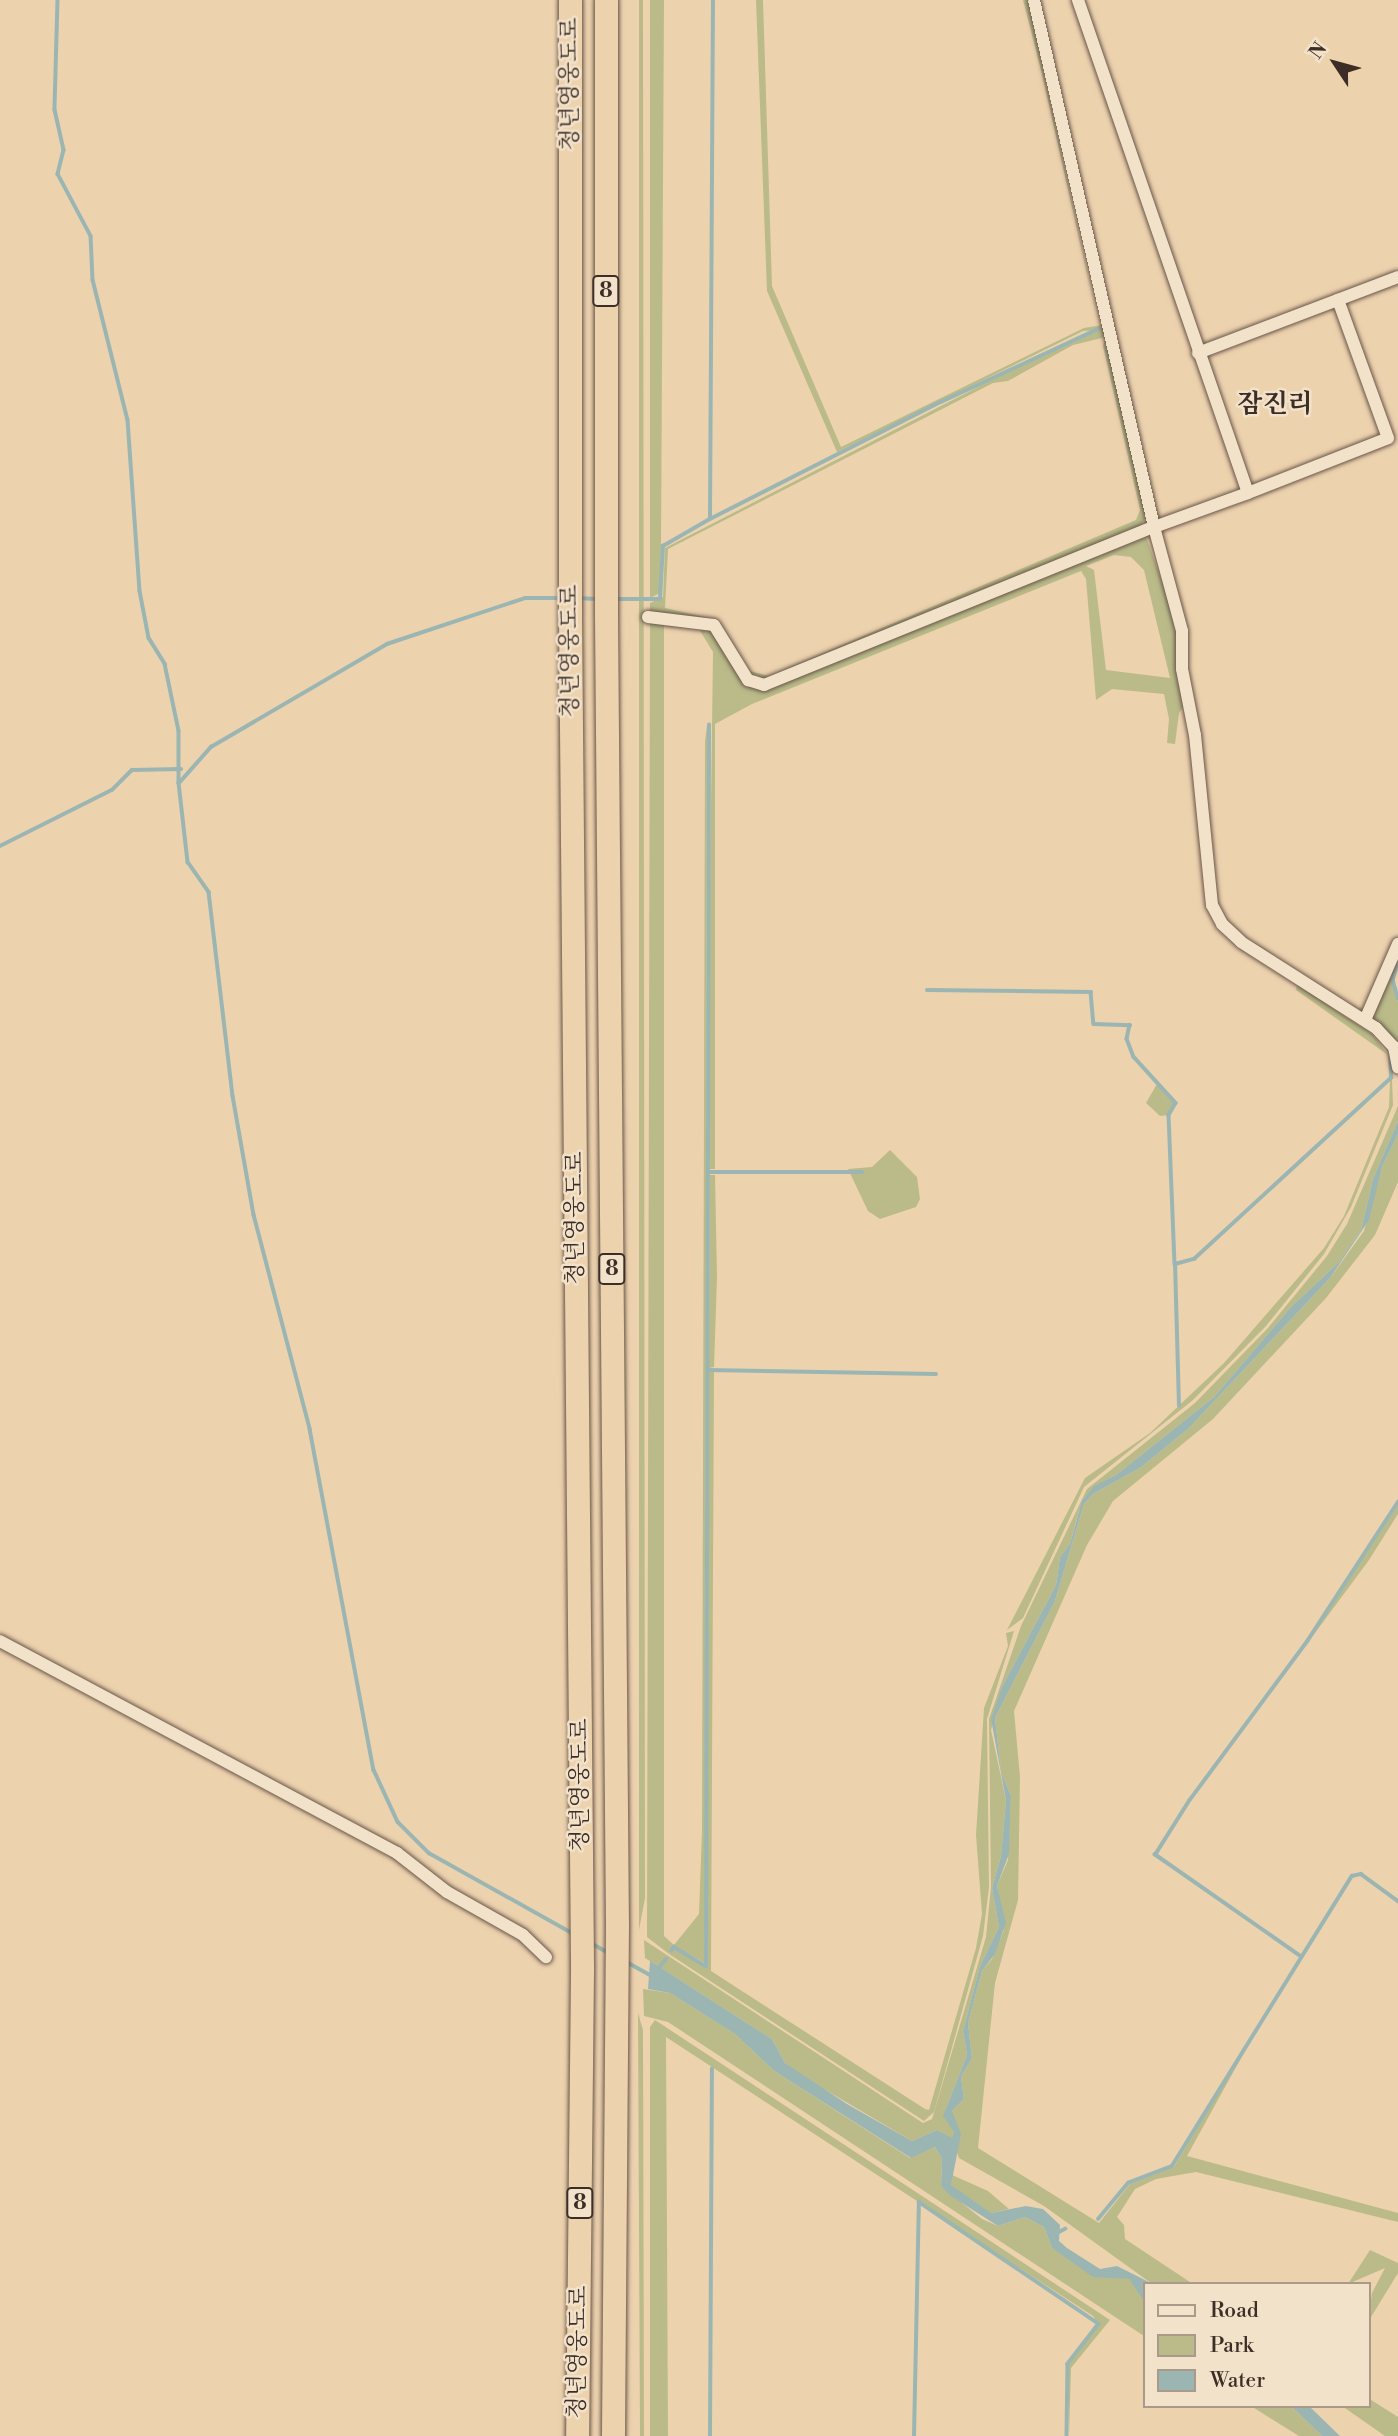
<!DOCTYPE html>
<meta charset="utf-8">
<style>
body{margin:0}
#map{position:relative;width:1398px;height:2436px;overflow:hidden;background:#edd2ae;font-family:"Libre Bodoni","Noto Serif KR",serif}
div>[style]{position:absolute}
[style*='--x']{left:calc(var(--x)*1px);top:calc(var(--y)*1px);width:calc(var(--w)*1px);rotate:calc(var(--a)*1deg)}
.green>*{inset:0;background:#babb89}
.water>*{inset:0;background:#9bb6b2}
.stream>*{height:3.5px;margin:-1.75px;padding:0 1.75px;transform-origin:1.75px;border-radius:1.75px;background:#9bb6b2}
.roads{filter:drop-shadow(0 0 2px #685649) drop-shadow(0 0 2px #685649)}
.minor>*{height:12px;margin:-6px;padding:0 6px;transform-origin:6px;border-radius:6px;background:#f3e2ca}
.motorway>*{height:23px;margin:-11.5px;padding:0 11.5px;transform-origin:11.5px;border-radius:11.5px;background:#edd2ae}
span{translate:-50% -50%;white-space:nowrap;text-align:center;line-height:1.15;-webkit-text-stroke:5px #f3e2ca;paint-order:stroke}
.shield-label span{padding:2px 5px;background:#f3e2ca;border:2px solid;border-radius:5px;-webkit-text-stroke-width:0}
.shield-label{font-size:21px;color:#3c2d27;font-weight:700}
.street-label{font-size:23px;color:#3c2d27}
.quarter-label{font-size:26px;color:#3c2d27;font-weight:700}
.legend{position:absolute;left:1143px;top:2282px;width:228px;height:126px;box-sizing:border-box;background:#f3e2ca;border:2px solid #aa9a89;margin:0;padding:9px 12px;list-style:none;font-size:21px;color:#3c2d27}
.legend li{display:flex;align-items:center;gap:14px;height:35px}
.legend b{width:35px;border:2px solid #aa9a89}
.north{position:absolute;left:1300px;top:28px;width:70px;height:70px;-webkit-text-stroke:5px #f3e2ca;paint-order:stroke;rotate:306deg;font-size:19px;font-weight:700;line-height:28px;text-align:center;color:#3c2d27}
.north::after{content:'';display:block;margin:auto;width:24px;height:32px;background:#3c2d27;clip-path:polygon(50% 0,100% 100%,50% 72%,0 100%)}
</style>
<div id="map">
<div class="green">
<i style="clip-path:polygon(639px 0,643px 0,645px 1898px,639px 1930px)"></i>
<i style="clip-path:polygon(650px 0,664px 0,661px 545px,660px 593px,650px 598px)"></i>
<i style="clip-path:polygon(evenodd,756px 0,763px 0,772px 286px,841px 447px,1084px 328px,1102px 325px,1146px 516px,1140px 528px,1132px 533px,767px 680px,745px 670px,708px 619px,650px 615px,650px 603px,663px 597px,665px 548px,1007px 372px,1100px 330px,1083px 331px,837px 452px,767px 291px,756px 0,1106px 337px,1103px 346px,1140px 510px,1136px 520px,769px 676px,749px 671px,714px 619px,665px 608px,668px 549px,993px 383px,1008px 381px,1073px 345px,1106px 337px)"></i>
<i style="clip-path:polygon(1023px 0,1028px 0,1097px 318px,1042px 74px)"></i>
<i style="clip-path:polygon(evenodd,1146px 537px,1178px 626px,1186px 703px,1179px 713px,1175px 744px,1167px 743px,1169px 719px,1164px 694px,1112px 689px,1096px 700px,1086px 579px,1081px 571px,752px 704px,715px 724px,715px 1169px,710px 1169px,708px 1035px,713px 652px,699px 629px,664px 626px,664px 1936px,674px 1945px,699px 1914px,702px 1831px,705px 741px,707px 725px,705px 1963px,674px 1946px,669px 1954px,647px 1937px,650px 619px,711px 629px,746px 683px,762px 689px,1146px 537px,1114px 555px,1131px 557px,1144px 570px,1170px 678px,1106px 670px,1094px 570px,1086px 566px,1114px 555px)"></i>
<i style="clip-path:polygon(1398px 951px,1392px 980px,1398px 1002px,1398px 1045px,1369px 1017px)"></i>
<i style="clip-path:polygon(1297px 985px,1372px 1034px,1388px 1055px,1296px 990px)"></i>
<i style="clip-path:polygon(1391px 1056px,1393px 1105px,1351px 1207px,1324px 1254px,1266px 1326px,1193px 1400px,1084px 1487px,1023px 1618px,1007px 1630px,1085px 1478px,1150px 1433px,1224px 1363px,1324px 1248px,1344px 1216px,1389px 1107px)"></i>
<i style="clip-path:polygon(1157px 1084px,1175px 1103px,1168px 1115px,1160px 1116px,1146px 1103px)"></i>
<i style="clip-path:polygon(1398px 1106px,1398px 1121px,1373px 1179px,1361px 1230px,1339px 1262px,1291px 1307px,1214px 1397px,1116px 1475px,1094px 1487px,1079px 1511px,1070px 1544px,1060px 1557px,1056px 1585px,1002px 1687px,991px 1730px,1006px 1800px,1001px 1856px,992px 1888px,999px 1927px,980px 1966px,963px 2031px,967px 2055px,945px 2111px,955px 2135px,952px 2139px,937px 2130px,912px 2141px,802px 2076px,785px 2063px,772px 2039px,645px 1958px,644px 1940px,923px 2123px,932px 2119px,986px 1937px,991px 1887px,989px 1719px,1021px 1626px,1087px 1489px,1195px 1403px,1268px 1328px,1327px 1256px,1347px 1224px)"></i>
<i style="clip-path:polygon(1398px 1134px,1398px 1182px,1375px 1235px,1326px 1298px,1213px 1419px,1113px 1501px,1087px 1545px,1014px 1711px,1020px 1777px,1018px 1900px,995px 1983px,978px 2148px,1099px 2223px,1130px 2184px,1174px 2167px,1257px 2029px,1187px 2156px,1398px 2213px,1398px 2222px,1196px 2172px,1156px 2179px,1135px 2189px,1117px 2217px,1124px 2225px,1125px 2239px,1193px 2284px,1151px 2283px,1044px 2206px,959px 2158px,956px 2149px,952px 2111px,964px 2099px,961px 2077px,972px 2058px,968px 2023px,982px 1971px,992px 1959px,1004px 1930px,997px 1886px,1008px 1860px,1011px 1796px,1001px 1771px,995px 1718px,1055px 1601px,1084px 1504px,1093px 1494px,1140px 1468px,1188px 1429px,1330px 1278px,1364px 1231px,1382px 1167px)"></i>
<i style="clip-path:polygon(890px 1150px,917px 1177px,920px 1199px,916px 1207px,880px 1219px,868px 1211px,848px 1169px,872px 1167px)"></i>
<i style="clip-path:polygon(710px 1175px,715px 1175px,717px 1277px,714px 1367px,709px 1368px)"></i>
<i style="clip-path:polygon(709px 1372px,714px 1372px,711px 1971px,925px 2109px,929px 2110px,976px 1948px,982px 1914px,976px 1835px,984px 1708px,1008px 1646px,1006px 1633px,1014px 1631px,987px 1719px,989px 1887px,983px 1936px,934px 2112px,924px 2121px,669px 1954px,675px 1949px,707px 1967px)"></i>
<i style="clip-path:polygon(1398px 1505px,1398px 1514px,1369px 1560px,1309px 1641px)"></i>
<i style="clip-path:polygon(643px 1989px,670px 1993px,735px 2034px,774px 2071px,910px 2158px,935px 2147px,942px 2159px,941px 2186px,982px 2219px,998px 2226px,1025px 2217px,1044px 2227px,1052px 2248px,1102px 2275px,1129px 2279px,1144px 2297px,1144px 2336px,668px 2022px,644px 2016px)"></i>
<i style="clip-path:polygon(638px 2013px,643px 2030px,644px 2436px,640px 2436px)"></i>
<i style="clip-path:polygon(655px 2020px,1110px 2320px,1071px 2368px,1069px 2436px,1069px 2364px,1099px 2325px,1093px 2316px,666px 2037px,668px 2436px,650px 2436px,650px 2027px)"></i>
<i style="clip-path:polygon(952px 2175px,988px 2191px,1009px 2209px,991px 2213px,976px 2205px,951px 2185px)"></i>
<i style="clip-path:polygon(1370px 2250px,1398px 2263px,1398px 2273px,1368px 2322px,1372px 2293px,1385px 2268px,1348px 2284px)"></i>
<i style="clip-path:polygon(1368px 2398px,1398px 2417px,1398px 2436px,1385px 2436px,1342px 2406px,1368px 2406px)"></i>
<i style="clip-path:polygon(1251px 2406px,1291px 2406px,1322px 2436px,1299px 2436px)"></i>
</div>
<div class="water">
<i style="clip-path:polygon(1398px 1121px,1398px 1134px,1382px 1167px,1369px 1220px,1330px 1278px,1188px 1429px,1140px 1468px,1093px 1494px,1084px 1504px,1055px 1601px,995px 1718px,1001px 1771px,1011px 1796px,1009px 1854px,997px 1886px,1006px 1923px,995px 1954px,982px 1971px,968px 2023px,972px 2058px,961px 2077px,964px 2099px,952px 2111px,961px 2134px,951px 2185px,991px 2213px,1026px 2206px,1043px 2209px,1060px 2225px,1059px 2241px,1067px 2248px,1100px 2269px,1117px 2266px,1151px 2283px,1144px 2284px,1144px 2301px,1129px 2279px,1093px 2277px,1052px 2248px,1044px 2227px,1025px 2217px,998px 2226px,951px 2196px,941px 2186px,942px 2159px,935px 2147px,911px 2158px,774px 2071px,735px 2034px,670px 1993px,648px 1989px,650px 1961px,772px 2039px,785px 2063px,847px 2104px,912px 2141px,937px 2130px,952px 2138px,954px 2132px,943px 2116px,967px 2055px,963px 2031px,980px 1966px,999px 1927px,992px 1888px,1001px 1856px,1006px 1800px,991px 1719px,1002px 1687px,1056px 1585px,1060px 1557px,1070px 1544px,1082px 1501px,1094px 1486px,1116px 1475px,1214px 1397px,1291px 1307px,1339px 1262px,1361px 1230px,1373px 1179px)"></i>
<i style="clip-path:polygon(1291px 2406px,1309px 2406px,1340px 2436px,1322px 2436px)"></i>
</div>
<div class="stream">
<i style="--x:58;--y:0;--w:110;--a:91.6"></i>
<i style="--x:55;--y:110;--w:41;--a:77.3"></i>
<i style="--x:64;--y:150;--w:25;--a:104"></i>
<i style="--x:58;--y:174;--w:70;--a:62"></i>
<i style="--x:91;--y:236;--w:44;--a:87.4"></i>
<i style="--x:93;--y:280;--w:144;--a:76"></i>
<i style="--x:128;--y:420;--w:171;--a:86"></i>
<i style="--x:140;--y:591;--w:48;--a:79.2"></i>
<i style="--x:149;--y:638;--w:31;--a:58"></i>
<i style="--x:165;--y:664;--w:68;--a:78.2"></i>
<i style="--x:179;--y:731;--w:52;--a:90"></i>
<i style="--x:179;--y:783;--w:80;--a:83.5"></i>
<i style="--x:188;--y:862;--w:37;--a:55"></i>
<i style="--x:209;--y:892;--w:205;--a:83.3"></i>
<i style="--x:233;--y:1096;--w:121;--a:80"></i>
<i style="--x:254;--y:1215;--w:221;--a:75.3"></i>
<i style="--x:310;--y:1429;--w:347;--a:79.4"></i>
<i style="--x:374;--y:1770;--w:57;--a:65.2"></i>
<i style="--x:398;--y:1822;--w:44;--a:45"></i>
<i style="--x:429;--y:1853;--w:164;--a:29.2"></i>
<i style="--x:710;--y:519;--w:519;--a:-89.67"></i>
<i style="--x:577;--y:598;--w:20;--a:3"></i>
<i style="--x:615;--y:599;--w:45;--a:0"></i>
<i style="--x:660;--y:599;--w:53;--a:-86.8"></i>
<i style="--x:663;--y:546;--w:54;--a:-29.9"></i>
<i style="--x:710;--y:519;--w:259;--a:-26.9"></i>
<i style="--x:941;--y:402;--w:173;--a:-24.9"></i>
<i style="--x:180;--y:782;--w:47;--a:-48.5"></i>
<i style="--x:211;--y:747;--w:204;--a:-30.3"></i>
<i style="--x:387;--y:644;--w:145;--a:-18.4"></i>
<i style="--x:525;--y:598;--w:37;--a:0"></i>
<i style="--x:0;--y:846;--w:125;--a:-26.6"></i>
<i style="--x:112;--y:790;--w:28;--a:-45"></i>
<i style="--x:132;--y:770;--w:49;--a:-1.2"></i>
<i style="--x:1398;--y:964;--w:17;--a:107"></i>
<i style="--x:1393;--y:980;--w:19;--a:74"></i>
<i style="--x:927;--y:990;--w:164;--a:0.7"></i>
<i style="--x:1091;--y:992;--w:32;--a:85"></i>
<i style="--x:1094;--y:1024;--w:36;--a:2"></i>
<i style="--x:1130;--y:1025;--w:14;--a:102"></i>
<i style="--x:1127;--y:1039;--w:19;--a:69"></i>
<i style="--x:1134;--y:1057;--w:62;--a:47.6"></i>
<i style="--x:1176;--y:1103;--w:14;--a:120"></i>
<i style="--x:1169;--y:1115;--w:149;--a:87.7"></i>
<i style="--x:709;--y:1172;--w:153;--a:0"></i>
<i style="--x:708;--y:1370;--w:228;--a:1"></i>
<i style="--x:1179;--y:1406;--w:142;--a:-91.6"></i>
<i style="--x:1175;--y:1264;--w:20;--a:-15"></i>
<i style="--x:1194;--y:1259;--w:268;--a:-42.6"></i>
<i style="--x:1391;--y:1078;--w:23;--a:-92"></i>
<i style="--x:591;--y:1943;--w:21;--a:29"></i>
<i style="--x:671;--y:1951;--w:5;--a:-53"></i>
<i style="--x:674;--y:1947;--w:37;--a:31"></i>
<i style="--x:706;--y:1966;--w:1241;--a:-89.86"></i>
<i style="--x:1300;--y:1956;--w:177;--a:-145.1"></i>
<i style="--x:1155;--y:1855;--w:64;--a:-57.8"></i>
<i style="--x:1189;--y:1801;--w:200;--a:-53.5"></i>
<i style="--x:1308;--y:1640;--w:165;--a:-56.9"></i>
<i style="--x:625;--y:1961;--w:31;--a:29"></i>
<i style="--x:659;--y:1968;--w:11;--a:-52"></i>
<i style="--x:1098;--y:2219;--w:47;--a:-50.2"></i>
<i style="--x:1128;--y:2183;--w:47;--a:-21.1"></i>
<i style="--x:1172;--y:2166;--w:341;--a:-58.2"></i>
<i style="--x:1352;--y:1876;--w:9;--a:-13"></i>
<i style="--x:1361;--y:1874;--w:46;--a:36.1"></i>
<i style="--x:1059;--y:2232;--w:7;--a:-27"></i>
<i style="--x:710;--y:2436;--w:367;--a:-89.7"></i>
<i style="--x:914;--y:2436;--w:234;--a:-88.8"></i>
<i style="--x:919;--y:2202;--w:217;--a:34.1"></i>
<i style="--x:1099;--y:2324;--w:51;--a:127.8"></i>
<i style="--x:1068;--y:2364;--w:72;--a:90.8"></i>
</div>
<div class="roads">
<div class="minor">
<i style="--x:1078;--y:0;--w:521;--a:70.97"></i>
<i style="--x:1248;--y:493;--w:100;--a:160.1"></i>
<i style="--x:1154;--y:527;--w:108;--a:74.9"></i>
<i style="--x:1182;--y:631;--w:38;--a:90"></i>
<i style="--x:1182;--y:669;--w:67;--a:78.9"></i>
<i style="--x:1195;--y:735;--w:171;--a:84.3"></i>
<i style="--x:1212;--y:905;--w:21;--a:62"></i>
<i style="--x:1222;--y:924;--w:26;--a:43"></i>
<i style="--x:1241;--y:942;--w:160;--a:32.5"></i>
<i style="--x:1376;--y:1028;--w:26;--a:47"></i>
<i style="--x:1394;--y:1047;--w:21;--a:79"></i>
<i style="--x:1198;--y:353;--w:214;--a:-20.8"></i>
<i style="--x:1248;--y:493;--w:150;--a:-21.4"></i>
<i style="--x:1388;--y:438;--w:147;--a:-109.9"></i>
<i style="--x:648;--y:617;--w:66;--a:6.9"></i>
<i style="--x:714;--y:625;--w:65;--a:58.3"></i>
<i style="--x:748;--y:680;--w:17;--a:17"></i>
<i style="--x:764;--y:685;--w:421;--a:-22.1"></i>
<i style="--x:1154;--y:527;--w:540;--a:-102.83"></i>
<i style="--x:1365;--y:1020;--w:83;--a:-66.5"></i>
<i style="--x:0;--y:1641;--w:450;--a:28.1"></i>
<i style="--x:397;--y:1853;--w:63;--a:38"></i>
<i style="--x:447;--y:1892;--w:87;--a:29.5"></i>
<i style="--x:523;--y:1935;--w:32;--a:44"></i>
</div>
<div class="motorway">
<i style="--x:570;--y:0;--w:615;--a:90"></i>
<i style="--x:570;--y:615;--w:1356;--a:89.49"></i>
<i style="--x:582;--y:1971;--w:465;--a:90.6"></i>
<i style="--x:606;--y:0;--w:615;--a:90"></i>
<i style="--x:606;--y:615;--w:1309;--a:89.52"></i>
<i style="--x:617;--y:1924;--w:512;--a:90.45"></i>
</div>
</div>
<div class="shield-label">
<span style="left:606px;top:291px">8</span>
<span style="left:612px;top:1269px">8</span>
<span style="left:580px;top:2203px">8</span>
</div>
<div class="street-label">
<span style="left:570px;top:84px;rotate:-90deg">청년영웅도로</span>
<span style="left:570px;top:651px;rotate:-90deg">청년영웅도로</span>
<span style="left:575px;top:1218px;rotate:-90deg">청년영웅도로</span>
<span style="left:580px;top:1785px;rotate:-90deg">청년영웅도로</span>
<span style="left:578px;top:2352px;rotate:-89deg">청년영웅도로</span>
</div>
<div class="quarter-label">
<span style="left:1275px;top:405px">잠진리</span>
</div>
<ul class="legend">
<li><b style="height:9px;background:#f3e2ca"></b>Road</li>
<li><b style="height:19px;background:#babb89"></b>Park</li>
<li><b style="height:19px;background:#9bb6b2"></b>Water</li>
</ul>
<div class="north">N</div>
</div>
